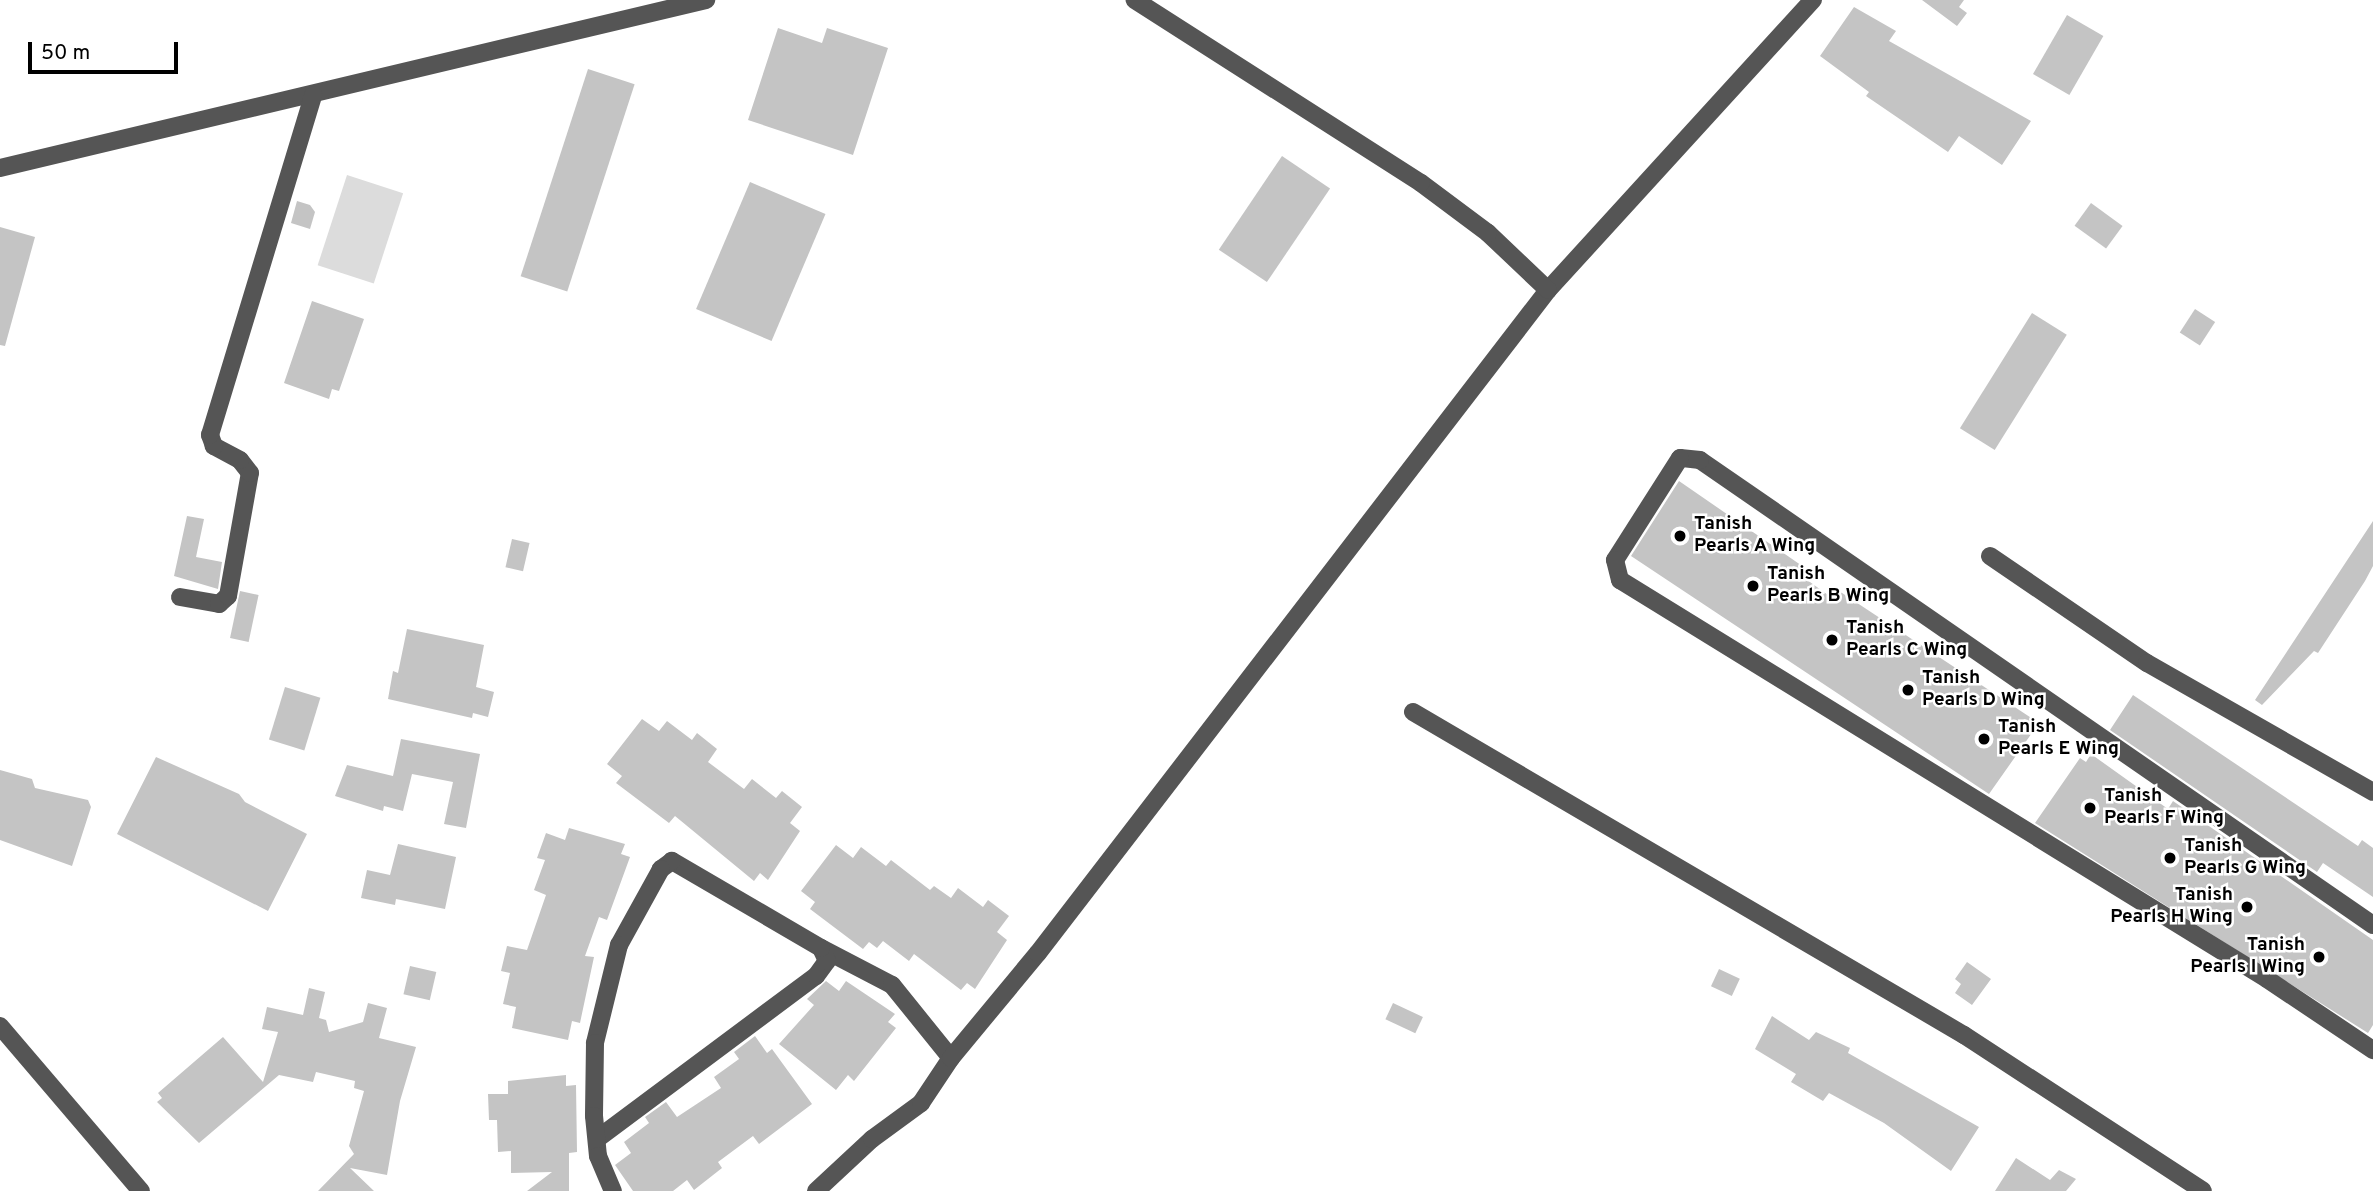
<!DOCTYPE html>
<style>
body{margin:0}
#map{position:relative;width:2373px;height:1191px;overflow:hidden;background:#fff;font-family:Overpass,sans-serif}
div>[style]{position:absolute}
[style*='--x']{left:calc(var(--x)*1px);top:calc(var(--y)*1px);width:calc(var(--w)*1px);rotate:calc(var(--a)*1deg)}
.green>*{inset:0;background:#dcdcdc;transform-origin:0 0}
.building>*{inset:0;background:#c4c4c4;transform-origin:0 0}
.minor>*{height:18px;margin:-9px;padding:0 9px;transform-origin:9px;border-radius:9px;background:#555}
.dots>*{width:19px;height:19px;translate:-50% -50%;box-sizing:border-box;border:4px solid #fff;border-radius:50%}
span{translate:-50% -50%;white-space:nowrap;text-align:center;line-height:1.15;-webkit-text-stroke:5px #fff;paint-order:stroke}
.poi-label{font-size:19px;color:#000;font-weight:700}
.left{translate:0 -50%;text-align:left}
.right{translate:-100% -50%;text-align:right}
.scale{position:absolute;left:28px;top:42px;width:150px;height:32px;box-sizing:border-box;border:4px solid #000;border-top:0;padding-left:9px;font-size:21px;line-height:24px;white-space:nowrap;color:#000;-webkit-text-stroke:5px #fff;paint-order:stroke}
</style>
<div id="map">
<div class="green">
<i style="left:347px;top:175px;width:59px;height:95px;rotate:18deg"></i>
</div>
<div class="building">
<i style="clip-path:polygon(1922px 0,1964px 0,1959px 7px,1967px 13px,1957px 26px)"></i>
<i style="clip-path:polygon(1854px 7px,1896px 31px,1889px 41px,2031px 121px,2002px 165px,1959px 136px,1948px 152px,1866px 96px,1869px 92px,1820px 56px)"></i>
<i style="left:2067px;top:15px;width:42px;height:68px;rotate:30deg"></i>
<i style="clip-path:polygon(778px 28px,822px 43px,827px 28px,888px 48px,853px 155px,748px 120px)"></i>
<i style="left:588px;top:69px;width:49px;height:218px;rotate:18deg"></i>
<i style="left:1282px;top:156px;width:58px;height:113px;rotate:34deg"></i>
<i style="left:750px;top:182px;width:82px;height:138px;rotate:23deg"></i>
<i style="clip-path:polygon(297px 201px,310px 205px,315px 212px,310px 229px,291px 223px)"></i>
<i style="left:2091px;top:203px;width:39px;height:28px;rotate:36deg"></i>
<i style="clip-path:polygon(0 227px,35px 237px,5px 346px,0 345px)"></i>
<i style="clip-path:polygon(312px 301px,364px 319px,339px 391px,332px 389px,329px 399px,284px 383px)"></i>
<i style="left:2195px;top:309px;width:24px;height:28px;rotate:33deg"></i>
<i style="left:2032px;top:313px;width:41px;height:136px;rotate:32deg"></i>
<i style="clip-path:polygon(1679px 481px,1808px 570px,1803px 577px,1828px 595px,1833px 587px,2039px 723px,1989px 794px,1631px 556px)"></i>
<i style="clip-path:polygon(187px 516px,204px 519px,196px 557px,222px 562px,218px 589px,174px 576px)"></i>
<i style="clip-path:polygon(2373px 521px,2373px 566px,2365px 581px,2318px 653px,2314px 651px,2262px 705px,2255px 700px)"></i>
<i style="left:512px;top:539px;width:18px;height:29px;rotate:13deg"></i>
<i style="left:240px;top:591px;width:19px;height:48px;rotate:12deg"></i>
<i style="clip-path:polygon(407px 629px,484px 645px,476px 687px,494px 692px,488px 717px,473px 713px,472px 718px,388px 699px,393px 671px,398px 673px)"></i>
<i style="left:285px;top:687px;width:37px;height:55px;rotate:17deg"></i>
<i style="clip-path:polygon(2133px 695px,2358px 846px,2362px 840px,2373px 848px,2373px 897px,2323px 863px,2317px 872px,2110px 730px)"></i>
<i style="clip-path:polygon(642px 719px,659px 731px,667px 721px,692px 740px,697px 733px,717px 749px,708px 762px,744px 789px,752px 779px,776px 798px,782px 791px,802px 807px,790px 823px,800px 831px,768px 880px,760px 873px,754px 881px,675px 816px,669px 823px,616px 783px,622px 776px,607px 764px)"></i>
<i style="clip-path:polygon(401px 739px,480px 754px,466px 828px,444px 824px,453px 782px,412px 774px,403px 811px,384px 806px,383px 811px,335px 796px,347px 765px,393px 776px)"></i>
<i style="clip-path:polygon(2091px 754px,2168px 809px,2173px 801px,2373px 940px,2373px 1025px,2368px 1033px,2035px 823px,2080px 758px,2086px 762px)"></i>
<i style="clip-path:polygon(156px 757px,239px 794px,245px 802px,307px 834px,268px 911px,117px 834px)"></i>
<i style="clip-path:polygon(0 770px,32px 779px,35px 788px,88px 800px,91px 807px,72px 866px,0 840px)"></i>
<i style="clip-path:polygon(569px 828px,625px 844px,621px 854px,630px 857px,607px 920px,599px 917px,585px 956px,594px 957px,580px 1023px,572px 1021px,568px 1040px,512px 1028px,516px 1007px,503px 1004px,510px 973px,501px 971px,507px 946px,527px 950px,546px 895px,534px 890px,545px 860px,537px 858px,546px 833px,565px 840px)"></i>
<i style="clip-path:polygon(398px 844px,456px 857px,445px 909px,396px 899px,395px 905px,361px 898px,367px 870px,390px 875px)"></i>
<i style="clip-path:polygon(836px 845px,853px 858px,861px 847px,886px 866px,891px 860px,930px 890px,934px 886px,951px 898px,958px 888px,983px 907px,988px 900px,1009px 916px,997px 932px,1007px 940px,975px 989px,967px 983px,961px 990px,914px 954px,909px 961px,883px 941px,877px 948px,869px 942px,863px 949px,810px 909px,815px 902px,801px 891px)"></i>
<i style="clip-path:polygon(1967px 962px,1991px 979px,1972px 1005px,1955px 993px,1961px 984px,1955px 979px)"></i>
<i style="left:410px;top:966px;width:27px;height:29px;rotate:13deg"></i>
<i style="left:1719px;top:969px;width:23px;height:19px;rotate:25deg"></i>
<i style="clip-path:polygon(826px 981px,839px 991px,846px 981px,895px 1014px,888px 1022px,896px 1028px,854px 1081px,848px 1075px,836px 1090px,779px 1044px,814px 1005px,807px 999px)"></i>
<i style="clip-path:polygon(309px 988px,325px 992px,319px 1018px,326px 1020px,329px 1032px,363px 1022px,368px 1003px,387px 1008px,379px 1038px,416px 1047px,400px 1101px,387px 1175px,350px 1168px,374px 1191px,318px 1191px,354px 1154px,349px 1146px,364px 1091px,354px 1088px,355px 1081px,316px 1072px,313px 1082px,279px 1075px,199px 1143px,157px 1102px,162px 1098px,158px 1093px,223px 1037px,263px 1082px,278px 1032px,262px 1029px,267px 1007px,303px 1015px)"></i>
<i style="left:1393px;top:1003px;width:33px;height:18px;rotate:25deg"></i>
<i style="clip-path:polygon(1772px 1016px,1809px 1040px,1816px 1032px,1850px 1048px,1848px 1053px,1979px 1127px,1951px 1171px,1884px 1123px,1829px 1093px,1823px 1101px,1791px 1082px,1796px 1074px,1755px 1049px)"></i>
<i style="clip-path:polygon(755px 1036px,767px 1053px,772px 1049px,812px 1104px,759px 1144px,753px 1136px,718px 1162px,722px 1168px,694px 1190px,687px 1180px,673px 1191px,633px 1191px,615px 1165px,631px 1153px,624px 1142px,649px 1123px,645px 1117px,666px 1102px,677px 1117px,721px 1088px,714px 1077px,739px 1059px,734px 1052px)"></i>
<i style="clip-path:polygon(566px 1075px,566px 1086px,576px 1085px,577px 1152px,569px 1153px,569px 1191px,527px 1191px,552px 1172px,511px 1173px,511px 1151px,498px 1152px,497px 1120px,489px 1120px,488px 1094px,508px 1094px,508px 1081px)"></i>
<i style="clip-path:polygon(2016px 1158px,2050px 1180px,2059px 1170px,2076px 1179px,2066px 1191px,1995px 1191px)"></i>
</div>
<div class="minor">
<i style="--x:0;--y:168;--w:726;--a:-13.39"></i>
<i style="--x:1548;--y:290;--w:393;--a:-47.6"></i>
<i style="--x:1990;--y:556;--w:190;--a:34.3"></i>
<i style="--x:2147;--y:663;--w:260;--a:29.7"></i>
<i style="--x:180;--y:597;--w:40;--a:10"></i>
<i style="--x:219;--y:604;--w:12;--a:-42"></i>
<i style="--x:228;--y:596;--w:125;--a:-79.9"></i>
<i style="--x:250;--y:473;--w:16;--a:-128"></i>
<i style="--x:240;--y:460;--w:30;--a:-152"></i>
<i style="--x:214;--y:446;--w:12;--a:-110"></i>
<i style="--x:210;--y:435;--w:355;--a:-73.1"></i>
<i style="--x:1413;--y:712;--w:639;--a:30.38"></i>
<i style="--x:1964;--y:1035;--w:285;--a:33.1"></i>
<i style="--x:2373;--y:925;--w:818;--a:-145.36"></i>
<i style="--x:1700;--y:460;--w:20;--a:-174"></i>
<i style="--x:1680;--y:458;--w:121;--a:122.5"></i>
<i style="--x:1615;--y:560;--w:21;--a:76"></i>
<i style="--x:1620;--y:580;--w:760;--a:31.66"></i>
<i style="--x:2267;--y:979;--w:128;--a:33.8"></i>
<i style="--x:821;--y:948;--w:80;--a:27.5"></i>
<i style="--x:892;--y:985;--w:94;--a:51.1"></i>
<i style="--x:0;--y:1026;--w:217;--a:49.5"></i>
<i style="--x:597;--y:1139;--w:273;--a:-36.7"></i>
<i style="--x:816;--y:976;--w:19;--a:-54"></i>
<i style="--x:827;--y:961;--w:14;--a:-115"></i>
<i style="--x:821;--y:948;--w:173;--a:-149.7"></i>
<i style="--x:672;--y:861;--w:14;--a:144"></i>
<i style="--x:661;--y:869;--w:87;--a:118.9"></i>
<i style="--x:619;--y:945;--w:101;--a:103.8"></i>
<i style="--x:595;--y:1043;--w:73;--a:90.8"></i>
<i style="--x:594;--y:1116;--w:40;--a:84.3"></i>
<i style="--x:598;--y:1156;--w:38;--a:67"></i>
<i style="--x:816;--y:1191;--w:76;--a:-42.9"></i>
<i style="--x:872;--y:1139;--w:61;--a:-36.3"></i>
<i style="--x:921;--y:1103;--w:54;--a:-56.3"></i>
<i style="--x:951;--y:1058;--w:136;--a:-50.4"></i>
<i style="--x:1038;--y:953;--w:836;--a:-52.43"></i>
<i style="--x:1548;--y:290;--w:83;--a:-136.5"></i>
<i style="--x:1488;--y:233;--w:84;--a:-143.3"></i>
<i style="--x:1421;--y:183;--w:340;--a:-147.4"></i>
</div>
<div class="dots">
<i style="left:1680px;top:536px;background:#000"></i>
<i style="left:1753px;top:586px;background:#000"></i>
<i style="left:1832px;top:640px;background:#000"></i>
<i style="left:1908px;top:690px;background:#000"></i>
<i style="left:1984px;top:739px;background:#000"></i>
<i style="left:2090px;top:808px;background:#000"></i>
<i style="left:2170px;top:858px;background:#000"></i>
<i style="left:2247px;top:907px;background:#000"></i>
<i style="left:2319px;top:957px;background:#000"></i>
</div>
<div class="poi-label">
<span class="left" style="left:1694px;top:536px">Tanish<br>Pearls A Wing</span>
<span class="left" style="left:1767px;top:586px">Tanish<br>Pearls B Wing</span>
<span class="left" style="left:1846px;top:640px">Tanish<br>Pearls C Wing</span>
<span class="left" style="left:1922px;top:690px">Tanish<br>Pearls D Wing</span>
<span class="left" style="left:1998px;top:739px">Tanish<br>Pearls E Wing</span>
<span class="left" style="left:2104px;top:808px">Tanish<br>Pearls F Wing</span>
<span class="left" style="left:2184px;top:858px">Tanish<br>Pearls G Wing</span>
<span class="right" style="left:2233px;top:907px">Tanish<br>Pearls H Wing</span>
<span class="right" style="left:2305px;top:957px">Tanish<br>Pearls I Wing</span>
</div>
<div class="scale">50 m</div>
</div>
